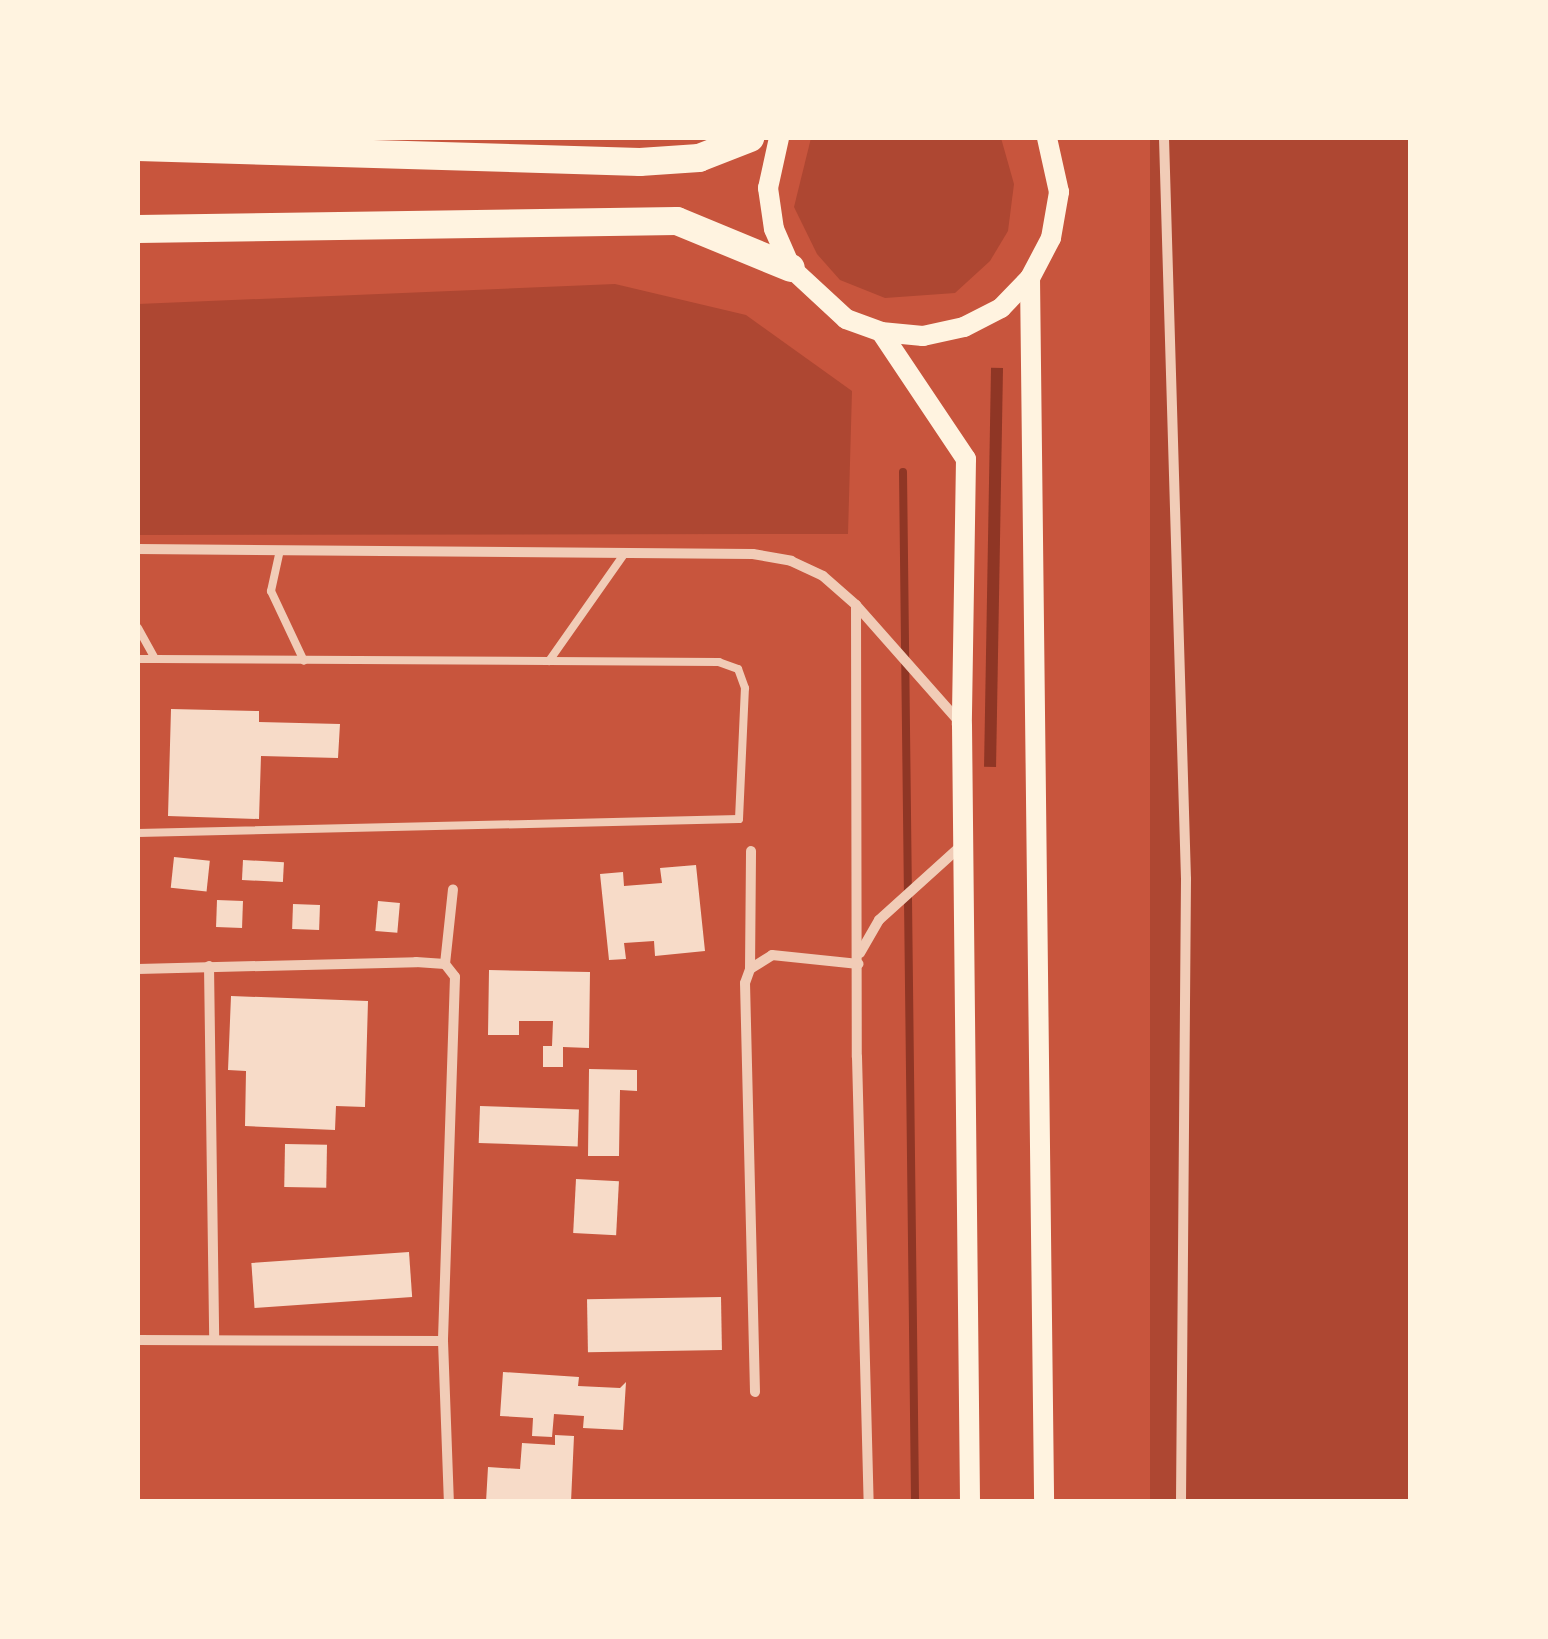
<!DOCTYPE html>
<style>
body{margin:0}
#map{position:relative;width:1548px;height:1639px;overflow:hidden;background:#c8553d;font-family:"Titillium Web",sans-serif}
div>[style]{position:absolute}
[style*='--x']{left:calc(var(--x)*1px);top:calc(var(--y)*1px);width:calc(var(--w)*1px);rotate:calc(var(--a)*1deg)}
.green>*{inset:0;background:#ae4732;transform-origin:0 0}
.water>*{inset:0;background:#8f3625;transform-origin:0 0}
.stream>*{height:8px;margin:-4px;padding:0 4px;transform-origin:4px;border-radius:4px;background:#8f3625}
.building>*{inset:0;background:#f7dbc8;transform-origin:0 0}
.service>*{height:8px;margin:-4px;padding:0 4px;transform-origin:4px;border-radius:4px;background:#f1ccb7}
.minor>*{height:10px;margin:-5px;padding:0 5px;transform-origin:5px;border-radius:5px;background:#f1ccb7}
.secondary>*{height:20px;margin:-10px;padding:0 10px;transform-origin:10px;border-radius:10px;background:#fff3e0}
.trunk>*{height:28px;margin:-14px;padding:0 14px;transform-origin:14px;border-radius:14px;background:#fff3e0}
span{translate:-50% -50%;white-space:nowrap;text-align:center;line-height:1.15;-webkit-text-stroke:8px #fff3e0;paint-order:stroke}
.frame{position:absolute;inset:0;border:140px solid #fff3e0;pointer-events:none}
</style>
<div id="map">
<div class="green">
<i style="clip-path:polygon(811px 138px,1001px 138px,1014px 184px,1008px 231px,990px 261px,955px 293px,885px 298px,840px 280px,817px 254px,794px 207px)"></i>
<i style="left:1150px;top:138px;width:260px;height:1363px"></i>
<i style="clip-path:polygon(615px 284px,746px 315px,852px 391px,848px 534px,138px 535px,138px 304px)"></i>
</div>
<div class="water">
<i style="left:1003px;top:368px;width:399px;height:12px;rotate:91deg"></i>
</div>
<div class="stream">
<i style="--x:903;--y:472;--w:1030;--a:89.33"></i>
</div>
<div class="building">
<i style="clip-path:polygon(171px 709px,259px 711px,259px 722px,340px 724px,338px 758px,261px 756px,259px 819px,168px 816px)"></i>
<i style="left:174px;top:857px;width:36px;height:31px;rotate:6deg"></i>
<i style="left:243px;top:860px;width:41px;height:20px;rotate:3deg"></i>
<i style="clip-path:polygon(696px 865px,705px 951px,655px 956px,654px 941px,624px 943px,626px 959px,609px 960px,600px 874px,623px 872px,624px 886px,662px 883px,660px 868px)"></i>
<i style="left:217px;top:900px;width:26px;height:27px;rotate:2deg"></i>
<i style="left:378px;top:901px;width:22px;height:30px;rotate:5deg"></i>
<i style="left:293px;top:904px;width:27px;height:25px;rotate:2deg"></i>
<i style="clip-path:polygon(489px 970px,590px 972px,589px 1048px,563px 1047px,563px 1067px,543px 1067px,543px 1046px,552px 1046px,553px 1021px,519px 1021px,519px 1035px,488px 1035px)"></i>
<i style="clip-path:polygon(231px 996px,368px 1001px,365px 1107px,336px 1106px,335px 1130px,245px 1126px,246px 1071px,228px 1070px)"></i>
<i style="clip-path:polygon(589px 1069px,637px 1070px,637px 1091px,620px 1090px,619px 1156px,588px 1156px)"></i>
<i style="left:480px;top:1106px;width:99px;height:37px;rotate:2deg"></i>
<i style="left:285px;top:1144px;width:42px;height:43px;rotate:1deg"></i>
<i style="left:576px;top:1179px;width:43px;height:54px;rotate:3deg"></i>
<i style="left:409px;top:1252px;width:45px;height:158px;rotate:86deg"></i>
<i style="left:721px;top:1297px;width:53px;height:134px;rotate:89deg"></i>
<i style="clip-path:polygon(503px 1372px,579px 1377px,578px 1386px,620px 1388px,626px 1382px,623px 1430px,583px 1428px,584px 1416px,554px 1414px,552px 1437px,532px 1436px,533px 1418px,500px 1416px)"></i>
<i style="clip-path:polygon(555px 1435px,574px 1436px,571px 1502px,486px 1502px,488px 1467px,520px 1469px,522px 1443px,555px 1445px)"></i>
</div>
<div class="service">
<i style="--x:280;--y:550;--w:42;--a:102.4"></i>
<i style="--x:271;--y:591;--w:77;--a:64.8"></i>
<i style="--x:138;--y:628;--w:35;--a:61"></i>
<i style="--x:155;--y:659;--w:394;--a:0.3"></i>
<i style="--x:549;--y:661;--w:132;--a:-54.9"></i>
<i style="--x:138;--y:659;--w:17;--a:0"></i>
<i style="--x:138;--y:833;--w:601;--a:-1.33"></i>
<i style="--x:739;--y:819;--w:131;--a:-87.4"></i>
<i style="--x:745;--y:688;--w:20;--a:-110"></i>
<i style="--x:738;--y:669;--w:20;--a:-160"></i>
<i style="--x:719;--y:662;--w:170;--a:-179.7"></i>
</div>
<div class="minor">
<i style="--x:1164;--y:138;--w:741;--a:88.3"></i>
<i style="--x:1186;--y:879;--w:623;--a:90.46"></i>
<i style="--x:138;--y:549;--w:615;--a:0.47"></i>
<i style="--x:753;--y:554;--w:39;--a:10"></i>
<i style="--x:791;--y:561;--w:35;--a:25"></i>
<i style="--x:823;--y:576;--w:44;--a:41.3"></i>
<i style="--x:856;--y:605;--w:160;--a:48.5"></i>
<i style="--x:856;--y:605;--w:452;--a:89.9"></i>
<i style="--x:857;--y:1057;--w:445;--a:88.5"></i>
<i style="--x:860;--y:953;--w:38;--a:-60"></i>
<i style="--x:879;--y:920;--w:110;--a:-42.1"></i>
<i style="--x:445;--y:964;--w:75;--a:-83.9"></i>
<i style="--x:209;--y:966;--w:374;--a:89.2"></i>
<i style="--x:138;--y:969;--w:278;--a:-1.4"></i>
<i style="--x:416;--y:962;--w:29;--a:4"></i>
<i style="--x:445;--y:964;--w:16;--a:52"></i>
<i style="--x:455;--y:977;--w:364;--a:91.9"></i>
<i style="--x:443;--y:1341;--w:161;--a:87.9"></i>
<i style="--x:750;--y:969;--w:118;--a:-89.5"></i>
<i style="--x:138;--y:1340;--w:305;--a:0.2"></i>
<i style="--x:755;--y:1392;--w:409;--a:-91.4"></i>
<i style="--x:745;--y:983;--w:15;--a:-70"></i>
<i style="--x:750;--y:969;--w:26;--a:-32"></i>
<i style="--x:772;--y:955;--w:87;--a:5.9"></i>
</div>
<div class="secondary">
<i style="--x:779;--y:138;--w:51;--a:102.4"></i>
<i style="--x:768;--y:188;--w:41;--a:81.7"></i>
<i style="--x:774;--y:229;--w:43;--a:66.4"></i>
<i style="--x:791;--y:268;--w:75;--a:42.8"></i>
<i style="--x:846;--y:319;--w:37;--a:20"></i>
<i style="--x:881;--y:332;--w:42;--a:5.4"></i>
<i style="--x:923;--y:336;--w:42;--a:-12.4"></i>
<i style="--x:964;--y:327;--w:42;--a:-27.2"></i>
<i style="--x:1001;--y:308;--w:42;--a:-46"></i>
<i style="--x:1030;--y:278;--w:45;--a:-62.3"></i>
<i style="--x:1051;--y:238;--w:47;--a:-80.1"></i>
<i style="--x:1059;--y:192;--w:55;--a:-102.5"></i>
<i style="--x:1030;--y:278;--w:1224;--a:89.34"></i>
<i style="--x:881;--y:332;--w:153;--a:56.2"></i>
<i style="--x:966;--y:459;--w:266;--a:90.9"></i>
<i style="--x:962;--y:725;--w:777;--a:89.41"></i>
</div>
<div class="trunk">
<i style="--x:138;--y:147;--w:502;--a:1.71"></i>
<i style="--x:640;--y:162;--w:59;--a:-3.9"></i>
<i style="--x:699;--y:158;--w:55;--a:-21.4"></i>
<i style="--x:138;--y:229;--w:539;--a:-0.85"></i>
<i style="--x:677;--y:221;--w:123;--a:22.4"></i>
</div>
<div class="frame"></div>
</div>
